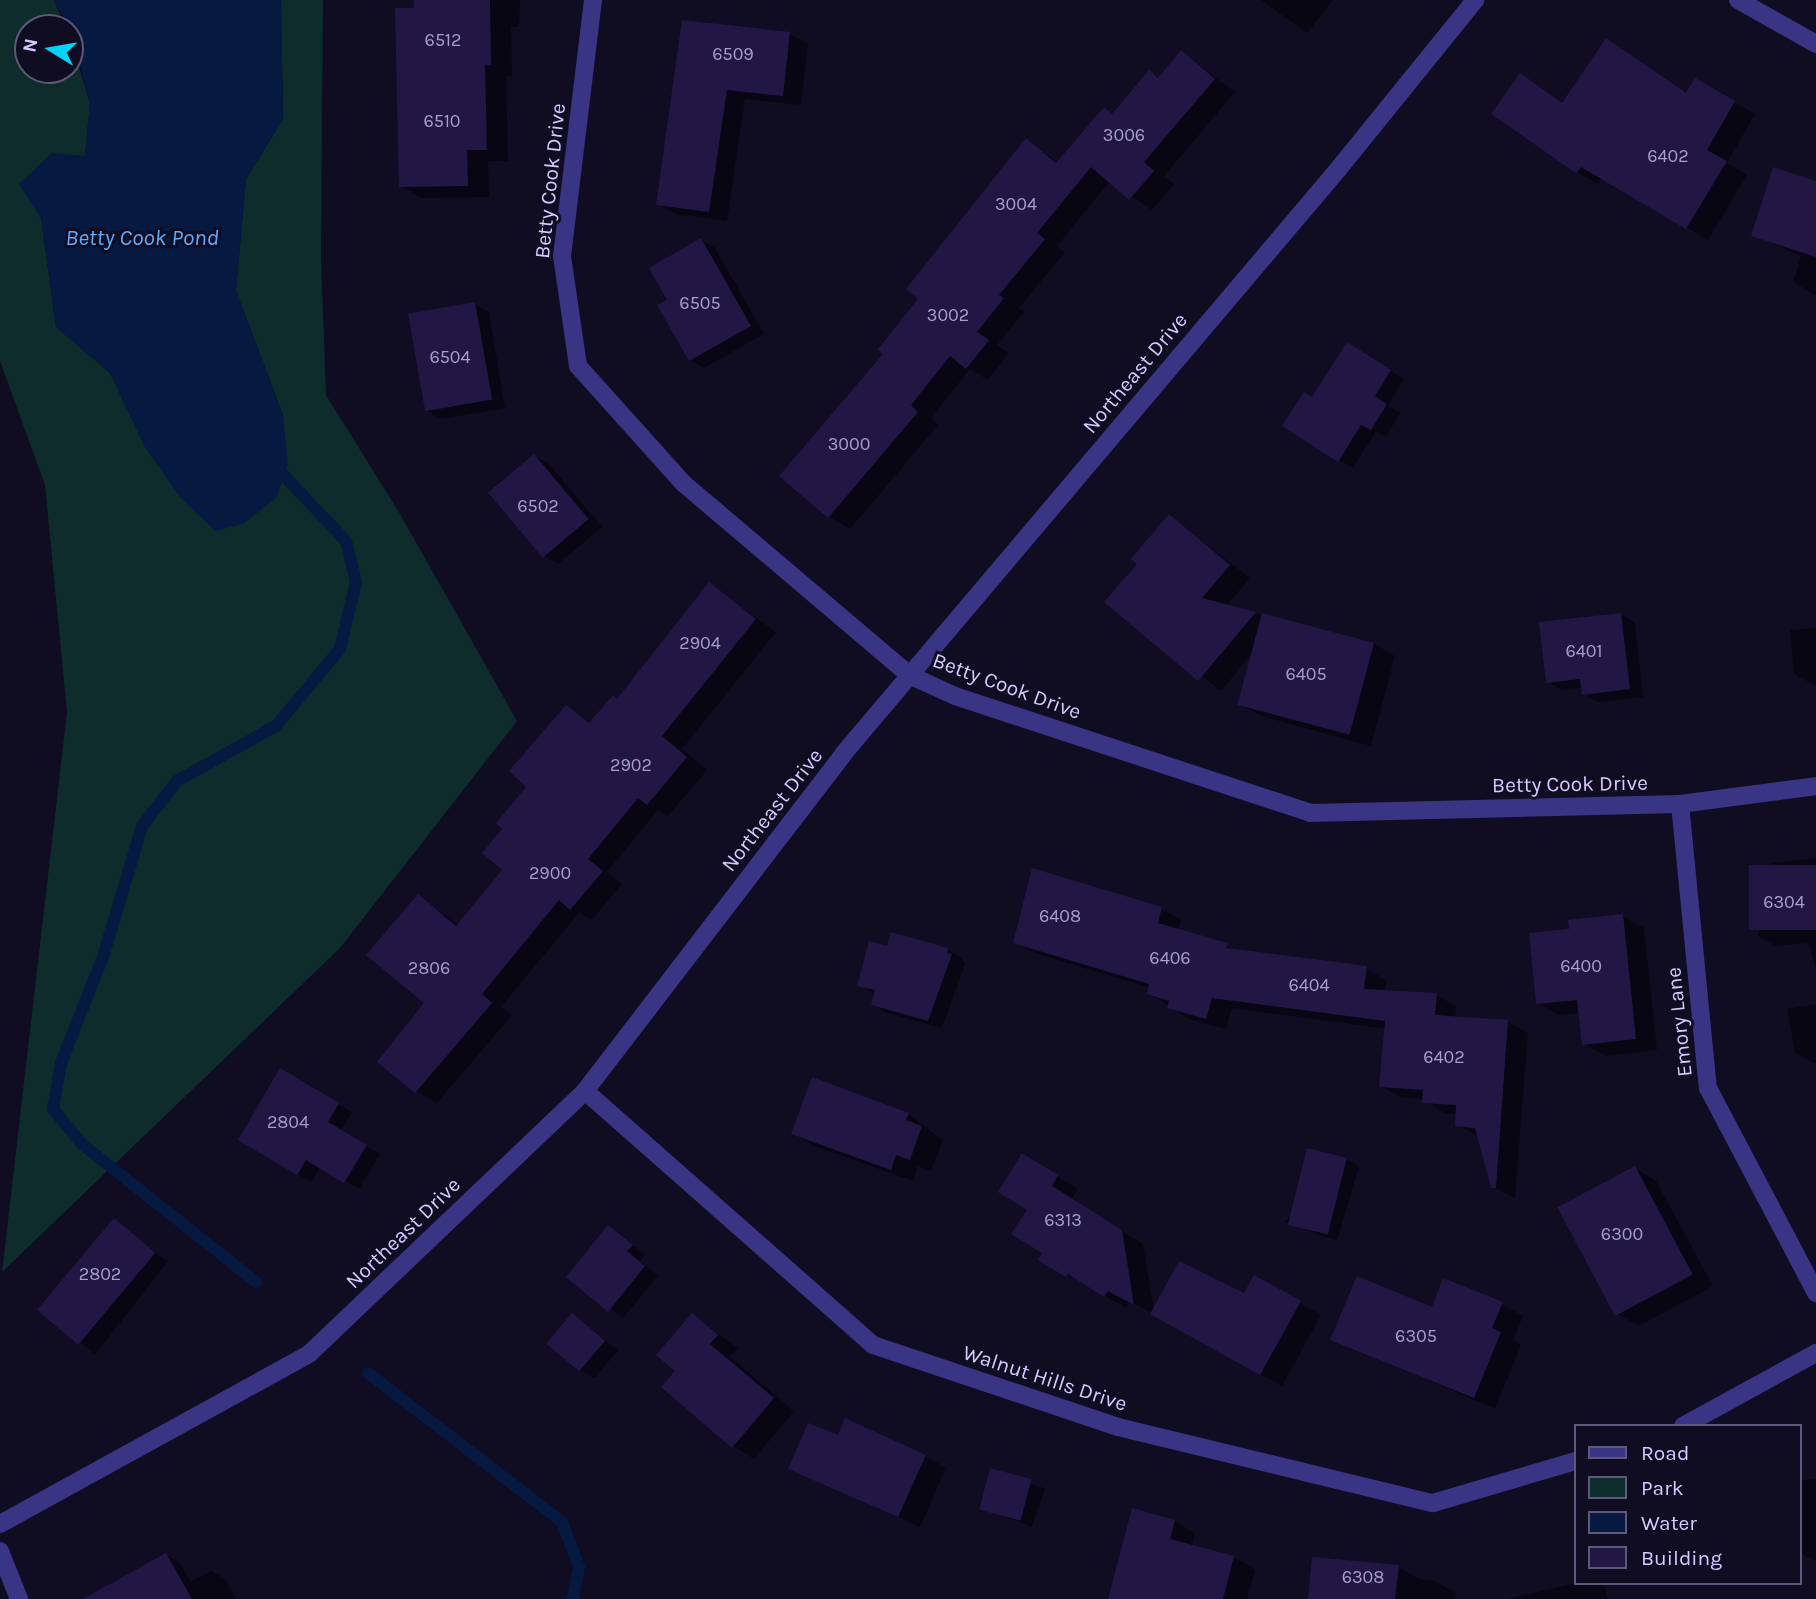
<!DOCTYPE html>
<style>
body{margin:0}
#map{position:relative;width:1816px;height:1599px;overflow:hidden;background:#100c22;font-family:Karla,sans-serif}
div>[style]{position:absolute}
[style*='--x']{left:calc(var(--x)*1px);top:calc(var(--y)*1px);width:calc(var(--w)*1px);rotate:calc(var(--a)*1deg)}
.green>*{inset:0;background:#0e2c2c}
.water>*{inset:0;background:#061940}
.shadow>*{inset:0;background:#0007;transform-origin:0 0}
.stream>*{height:12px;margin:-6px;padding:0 6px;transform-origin:6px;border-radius:6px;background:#061940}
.building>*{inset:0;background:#221744;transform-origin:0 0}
.minor>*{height:18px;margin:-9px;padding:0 9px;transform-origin:9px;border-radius:9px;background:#3a3484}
span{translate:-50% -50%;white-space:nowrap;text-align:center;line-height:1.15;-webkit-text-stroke:6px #100c22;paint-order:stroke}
.number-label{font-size:18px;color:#a89fd0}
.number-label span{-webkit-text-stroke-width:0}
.street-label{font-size:21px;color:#d4ccff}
.water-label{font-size:23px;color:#5aacff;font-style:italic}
.legend{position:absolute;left:1574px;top:1424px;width:228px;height:161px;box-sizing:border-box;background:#100c22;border:2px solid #5e597a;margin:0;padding:9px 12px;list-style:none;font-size:21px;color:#d4ccff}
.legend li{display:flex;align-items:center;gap:14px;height:35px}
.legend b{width:35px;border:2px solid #5e597a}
.north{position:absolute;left:14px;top:14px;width:70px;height:70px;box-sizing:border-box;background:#100c22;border:2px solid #5e597a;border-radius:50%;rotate:281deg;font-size:19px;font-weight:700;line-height:28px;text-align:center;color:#d4ccff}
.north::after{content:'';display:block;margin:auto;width:24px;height:32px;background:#00d4f7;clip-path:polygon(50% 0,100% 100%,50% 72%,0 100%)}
</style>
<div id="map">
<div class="green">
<i style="clip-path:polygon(0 0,54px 0,66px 28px,28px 28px,28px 70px,70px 70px,70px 38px,90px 103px,85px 156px,20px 184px,41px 218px,56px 327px,110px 373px,145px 447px,283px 415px,236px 290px,246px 179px,283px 119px,281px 0,323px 0,321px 258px,326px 395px,400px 514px,517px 721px,340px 948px,2px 1272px,67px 712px,45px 485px,0 361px)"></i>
</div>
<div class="water">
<i style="clip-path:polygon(54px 0,281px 0,283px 119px,246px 179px,236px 290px,283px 415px,288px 465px,276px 498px,243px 524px,215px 531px,179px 496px,145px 447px,110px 373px,56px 327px,41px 218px,19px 184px,52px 153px,85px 156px,90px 103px,70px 28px)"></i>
</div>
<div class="shadow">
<i style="clip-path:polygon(417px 0,520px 0,519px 27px,511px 27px,512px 76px,506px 76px,508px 161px,488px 161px,489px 197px,422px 198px,401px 186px)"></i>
<i style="clip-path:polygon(1261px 0,1333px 0,1307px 33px)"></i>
<i style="clip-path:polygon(683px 21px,790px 34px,808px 44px,801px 105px,745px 99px,727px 221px,676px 214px,658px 204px)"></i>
<i style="clip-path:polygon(1606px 40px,1687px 94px,1695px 80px,1755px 114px,1727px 163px,1747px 175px,1708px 240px,1602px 178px,1598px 184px,1577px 172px,1493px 114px,1520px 76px,1563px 103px)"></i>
<i style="clip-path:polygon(1181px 52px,1235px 92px,1164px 176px,1174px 184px,1152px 210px,1110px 181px,1057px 246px,1065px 252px,1019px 308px,1024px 312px,997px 345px,1009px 353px,988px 380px,970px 369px,931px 418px,938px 425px,850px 529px,829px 516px,885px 353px,1026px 141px,1059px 163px,1104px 109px,1114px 115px,1150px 73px,1159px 78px)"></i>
<i style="clip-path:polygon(1816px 183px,1816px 295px,1793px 282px,1801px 256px,1753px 235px)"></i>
<i style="clip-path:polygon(701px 240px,715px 248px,764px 334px,704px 368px,690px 360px,669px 301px)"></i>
<i style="clip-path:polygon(475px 304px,489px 312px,505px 408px,441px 419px,427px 411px)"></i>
<i style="clip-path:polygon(1362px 352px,1404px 379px,1388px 405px,1400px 413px,1386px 437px,1376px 431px,1353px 468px,1339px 460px,1312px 399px)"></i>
<i style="clip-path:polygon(535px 456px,549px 464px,602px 527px,558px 564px,544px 556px)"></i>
<i style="clip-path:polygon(1169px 516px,1250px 578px,1226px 606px,1374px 644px,1395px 656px,1371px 746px,1261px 716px,1240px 704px,1254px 651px,1221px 691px,1107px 602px,1139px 563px)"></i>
<i style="clip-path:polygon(710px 585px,776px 632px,682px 749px,707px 770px,668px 816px,658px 810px,607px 872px,622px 884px,592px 920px,579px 913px,501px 1007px,512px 1015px,437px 1103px,416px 1091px,427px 1003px,418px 897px,459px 925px,505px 870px,505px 828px,566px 708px,591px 723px,618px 700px)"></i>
<i style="clip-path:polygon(1621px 614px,1635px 623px,1643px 697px,1598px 702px,1584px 694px,1583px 687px,1561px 690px,1547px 681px)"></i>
<i style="clip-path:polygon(1816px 628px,1816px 686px,1794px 674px,1790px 630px)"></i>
<i style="clip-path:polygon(1816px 858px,1816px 972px,1809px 943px,1776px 946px,1758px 936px,1770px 863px)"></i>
<i style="clip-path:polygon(1033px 871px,1162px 909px,1181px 920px,1178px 931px,1239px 951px,1366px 968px,1386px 980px,1384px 992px,1436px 995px,1456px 1006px,1455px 1018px,1508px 1022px,1528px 1033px,1515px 1198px,1493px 1187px,1479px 1137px,1457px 1125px,1457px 1114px,1443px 1113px,1424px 1099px,1401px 1098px,1381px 1086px,1386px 1029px,1232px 1008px,1226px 1029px,1189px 1019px,1149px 993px,1150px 988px,1035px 953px,1015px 942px)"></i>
<i style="clip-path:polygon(1623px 916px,1644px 928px,1657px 1050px,1605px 1056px,1584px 1044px,1580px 1013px,1559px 1015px,1538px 1003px)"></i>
<i style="clip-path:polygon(888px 948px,947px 949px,961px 958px,965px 964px,942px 1028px,887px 1013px,873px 1005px,876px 994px,859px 985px)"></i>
<i style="clip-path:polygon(1816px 1004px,1816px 1063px,1813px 1063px,1795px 1053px,1787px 1009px)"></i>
<i style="clip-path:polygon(281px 1071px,352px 1112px,341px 1131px,380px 1154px,359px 1189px,320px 1167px,311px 1182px,240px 1140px)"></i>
<i style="clip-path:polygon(908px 1114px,943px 1140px,931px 1171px,918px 1166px,913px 1181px,814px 1146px,793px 1134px)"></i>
<i style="clip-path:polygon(1346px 1159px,1359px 1166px,1337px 1241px,1285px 1222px)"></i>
<i style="clip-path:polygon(1044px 1168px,1078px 1189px,1072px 1199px,1143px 1244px,1154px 1310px,1244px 1295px,1254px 1277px,1321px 1315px,1282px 1386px,1130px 1301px,1126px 1308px,1041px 1259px,1045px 1253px,1029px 1209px)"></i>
<i style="clip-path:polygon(1635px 1168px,1656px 1181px,1713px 1286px,1639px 1326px,1618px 1314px)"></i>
<i style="left:114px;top:1220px;width:68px;height:117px;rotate:38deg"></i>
<i style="clip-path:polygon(608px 1228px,645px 1254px,640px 1261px,658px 1276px,623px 1318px,568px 1277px)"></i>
<i style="clip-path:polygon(1502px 1304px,1523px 1316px,1513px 1340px,1521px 1345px,1495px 1409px,1333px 1339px,1433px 1309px)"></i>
<i style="clip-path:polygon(692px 1315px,738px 1348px,730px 1357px,794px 1411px,754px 1459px,733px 1446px,677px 1371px)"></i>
<i style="clip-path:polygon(573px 1316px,618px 1350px,595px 1378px,581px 1370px)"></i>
<i style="clip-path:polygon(839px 1438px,925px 1456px,946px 1468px,920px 1527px,790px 1468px)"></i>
<i style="left:991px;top:1470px;width:57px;height:40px;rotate:19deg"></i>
<i style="clip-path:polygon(1816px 1479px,1816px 1560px,1813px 1560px,1800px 1553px,1800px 1480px)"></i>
<i style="clip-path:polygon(1174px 1521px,1195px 1533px,1192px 1546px,1234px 1557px,1255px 1570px,1247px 1599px,1116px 1599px)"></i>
<i style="clip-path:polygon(166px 1555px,180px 1563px,191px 1582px,211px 1571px,225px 1579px,236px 1599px,119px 1599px)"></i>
<i style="clip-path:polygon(1398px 1567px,1419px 1579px,1435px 1581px,1456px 1593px,1455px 1599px,1310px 1599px)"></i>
<i style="clip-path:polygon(1576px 1583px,1599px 1583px,1605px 1587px,1608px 1599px,1507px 1599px)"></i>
</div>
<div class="stream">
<i style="--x:256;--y:1282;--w:222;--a:-141.6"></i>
<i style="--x:82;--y:1144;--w:45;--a:-129.6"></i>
<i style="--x:53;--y:1109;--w:47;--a:-80.1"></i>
<i style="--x:61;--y:1063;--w:114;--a:-68.4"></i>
<i style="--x:103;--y:957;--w:137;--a:-73.4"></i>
<i style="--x:142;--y:826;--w:57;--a:-52.1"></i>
<i style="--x:177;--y:781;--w:113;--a:-29.1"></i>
<i style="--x:276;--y:726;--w:100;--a:-50.3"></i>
<i style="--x:340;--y:649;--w:69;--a:-76.6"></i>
<i style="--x:356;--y:582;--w:42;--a:-103.7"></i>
<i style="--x:346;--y:541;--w:105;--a:-133.5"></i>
<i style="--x:368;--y:1373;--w:245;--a:37.5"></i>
<i style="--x:562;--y:1522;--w:48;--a:69.3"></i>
<i style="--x:579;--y:1567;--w:33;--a:101"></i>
</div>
<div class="building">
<i style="clip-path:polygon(414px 0,490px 0,491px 65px,485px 65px,487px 150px,467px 150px,468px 186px,399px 187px,395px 8px,414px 8px)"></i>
<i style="clip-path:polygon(682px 20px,790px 32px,783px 96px,727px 90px,709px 212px,656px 205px)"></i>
<i style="clip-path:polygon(1606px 38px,1686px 93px,1695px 78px,1735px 101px,1707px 150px,1727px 161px,1686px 229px,1581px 167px,1576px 173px,1491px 114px,1520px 73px,1562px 103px)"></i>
<i style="clip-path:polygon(1181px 50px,1215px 79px,1144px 162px,1154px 171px,1129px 200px,1091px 167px,1037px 233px,1045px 239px,999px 295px,1004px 298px,977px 332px,989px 340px,966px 369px,950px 356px,911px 405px,918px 412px,828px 518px,779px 476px,883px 354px,878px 349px,918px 299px,906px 289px,1026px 138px,1056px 163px,1104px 107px,1112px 114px,1149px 70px,1158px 78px)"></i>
<i style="clip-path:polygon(1773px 167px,1816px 181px,1816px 257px,1751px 236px)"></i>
<i style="clip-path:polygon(701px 238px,751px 326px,689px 361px,657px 305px,667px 300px,649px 268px)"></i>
<i style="left:475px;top:302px;width:99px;height:68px;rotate:80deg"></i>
<i style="clip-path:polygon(1347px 342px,1391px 370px,1375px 396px,1387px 404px,1371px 430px,1361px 425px,1338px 462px,1282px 426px,1304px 392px,1312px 397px)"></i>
<i style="left:534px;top:454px;width:85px;height:60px;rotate:50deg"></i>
<i style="clip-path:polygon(1169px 514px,1230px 565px,1202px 598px,1256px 612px,1198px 681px,1104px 602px,1137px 564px,1131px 559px)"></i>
<i style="clip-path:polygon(709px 582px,756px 619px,662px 736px,687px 757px,647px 805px,638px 798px,588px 859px,603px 871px,570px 910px,559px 900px,482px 994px,492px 1003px,415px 1093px,377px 1062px,424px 1003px,366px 955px,418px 894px,456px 926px,502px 870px,482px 853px,502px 829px,496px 823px,526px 787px,509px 771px,566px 705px,589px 723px,613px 695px,617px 699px)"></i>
<i style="left:1262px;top:613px;width:116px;height:95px;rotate:15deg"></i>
<i style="clip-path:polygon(1621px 613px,1630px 689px,1582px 695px,1580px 679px,1546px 683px,1539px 622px)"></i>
<i style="left:1816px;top:865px;width:65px;height:67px;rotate:90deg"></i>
<i style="clip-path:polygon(1032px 868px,1162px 907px,1158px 923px,1228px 943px,1226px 948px,1367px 966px,1364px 989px,1437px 993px,1435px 1015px,1508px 1020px,1496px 1188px,1491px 1188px,1475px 1128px,1455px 1126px,1456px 1105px,1422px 1103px,1423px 1090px,1379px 1087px,1385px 1021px,1212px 998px,1206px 1019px,1167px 1008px,1169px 1001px,1147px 994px,1149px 984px,1013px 943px)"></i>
<i style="clip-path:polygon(1623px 914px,1636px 1039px,1582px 1045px,1577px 1000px,1536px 1004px,1529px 933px,1569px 929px,1568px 920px)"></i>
<i style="clip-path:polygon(891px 932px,948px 948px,947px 953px,952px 954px,928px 1021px,871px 1005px,875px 990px,857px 986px,869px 941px,887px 946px)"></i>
<i style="clip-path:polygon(280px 1068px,339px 1103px,328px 1122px,367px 1145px,344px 1183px,306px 1160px,297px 1175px,238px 1140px)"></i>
<i style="clip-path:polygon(812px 1077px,909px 1113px,906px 1120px,922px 1126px,910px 1160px,896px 1155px,891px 1170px,791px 1134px)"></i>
<i style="left:1307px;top:1148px;width:41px;height:79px;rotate:14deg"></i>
<i style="clip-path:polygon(1022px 1153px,1058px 1175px,1052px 1186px,1122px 1230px,1134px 1305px,1108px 1291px,1104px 1297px,1068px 1274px,1066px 1277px,1038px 1260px,1042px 1253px,1011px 1234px,1027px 1210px,998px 1192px)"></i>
<i style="left:1635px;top:1166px;width:123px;height:88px;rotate:62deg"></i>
<i style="left:114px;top:1218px;width:54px;height:120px;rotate:40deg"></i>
<i style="clip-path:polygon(608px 1225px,633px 1245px,627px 1251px,645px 1266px,608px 1312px,566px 1277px)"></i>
<i style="clip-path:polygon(1179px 1261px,1244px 1293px,1254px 1275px,1301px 1301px,1260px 1375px,1150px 1314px)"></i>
<i style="clip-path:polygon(1357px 1276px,1432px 1307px,1443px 1278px,1503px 1302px,1492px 1328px,1501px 1332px,1474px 1398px,1330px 1340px)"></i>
<i style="left:572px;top:1313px;width:43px;height:40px;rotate:40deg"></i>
<i style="clip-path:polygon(692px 1313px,718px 1335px,710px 1344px,774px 1398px,732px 1448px,661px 1387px,675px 1371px,656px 1355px)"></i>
<i style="clip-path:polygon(845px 1418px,926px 1455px,898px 1517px,788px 1469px,808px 1423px,838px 1435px)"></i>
<i style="left:990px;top:1468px;width:43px;height:43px;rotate:15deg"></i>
<i style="clip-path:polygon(1132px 1508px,1175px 1520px,1170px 1539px,1234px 1556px,1223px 1599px,1108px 1599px)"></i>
<i style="clip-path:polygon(166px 1553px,192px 1599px,83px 1599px)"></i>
<i style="clip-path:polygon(1312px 1557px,1399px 1565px,1395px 1599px,1308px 1599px)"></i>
</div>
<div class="minor">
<i style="--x:593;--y:0;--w:258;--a:96.9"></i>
<i style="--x:562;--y:256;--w:111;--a:81.7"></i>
<i style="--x:578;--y:366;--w:157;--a:48.1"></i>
<i style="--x:683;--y:483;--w:297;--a:40.3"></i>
<i style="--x:909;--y:675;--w:51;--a:24.5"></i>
<i style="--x:955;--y:696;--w:374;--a:18.2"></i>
<i style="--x:1310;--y:813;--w:370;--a:-1.4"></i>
<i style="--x:1680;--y:804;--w:137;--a:-7.5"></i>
<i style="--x:1738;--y:0;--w:90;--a:29.4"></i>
<i style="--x:1680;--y:804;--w:285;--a:84.4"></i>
<i style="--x:1708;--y:1088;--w:232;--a:62.2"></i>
<i style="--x:585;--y:1091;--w:384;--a:41.4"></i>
<i style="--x:873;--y:1345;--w:258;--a:18.5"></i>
<i style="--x:1118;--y:1427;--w:324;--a:13.6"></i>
<i style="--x:1433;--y:1503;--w:149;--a:-16.4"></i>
<i style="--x:1683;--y:1426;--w:152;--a:-28.8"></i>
<i style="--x:0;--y:1524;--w:353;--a:-28.8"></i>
<i style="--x:309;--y:1354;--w:381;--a:-43.6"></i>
<i style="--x:585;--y:1091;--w:426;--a:-52.5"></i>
<i style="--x:844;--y:753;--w:768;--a:-49.75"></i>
<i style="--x:1340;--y:167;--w:215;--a:-51"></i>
<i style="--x:0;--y:1551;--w:52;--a:68.4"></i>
</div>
<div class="number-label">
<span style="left:443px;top:40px">6512</span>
<span style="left:733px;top:54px">6509</span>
<span style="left:442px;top:121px">6510</span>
<span style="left:1124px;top:135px">3006</span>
<span style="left:1668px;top:156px">6402</span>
<span style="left:1016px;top:204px">3004</span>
<span style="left:700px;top:303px">6505</span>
<span style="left:948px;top:315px">3002</span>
<span style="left:450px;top:357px">6504</span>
<span style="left:849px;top:444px">3000</span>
<span style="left:538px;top:506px">6502</span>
<span style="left:700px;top:643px">2904</span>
<span style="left:1584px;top:651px">6401</span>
<span style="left:1306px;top:674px">6405</span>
<span style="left:631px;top:765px">2902</span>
<span style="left:550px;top:873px">2900</span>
<span style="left:1784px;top:902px">6304</span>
<span style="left:1060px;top:916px">6408</span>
<span style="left:1170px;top:958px">6406</span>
<span style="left:1581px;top:966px">6400</span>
<span style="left:429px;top:968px">2806</span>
<span style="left:1309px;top:985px">6404</span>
<span style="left:1444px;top:1057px">6402</span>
<span style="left:288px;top:1122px">2804</span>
<span style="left:1063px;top:1220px">6313</span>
<span style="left:1622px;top:1234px">6300</span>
<span style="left:100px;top:1274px">2802</span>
<span style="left:1416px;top:1336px">6305</span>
<span style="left:1363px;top:1577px">6308</span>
</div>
<div class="street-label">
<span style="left:550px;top:181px;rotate:-84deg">Betty Cook Drive</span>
<span style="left:1135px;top:373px;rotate:-50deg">Northeast Drive</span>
<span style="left:1007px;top:686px;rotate:20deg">Betty Cook Drive</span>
<span style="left:1570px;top:784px;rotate:-1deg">Betty Cook Drive</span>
<span style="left:772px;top:810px;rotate:-52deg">Northeast Drive</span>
<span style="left:1679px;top:1022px;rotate:-96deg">Emory Lane</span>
<span style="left:403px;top:1233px;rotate:-44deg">Northeast Drive</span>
<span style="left:1045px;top:1378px;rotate:18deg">Walnut Hills Drive</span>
</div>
<div class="water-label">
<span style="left:142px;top:238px">Betty Cook Pond</span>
</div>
<ul class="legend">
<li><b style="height:9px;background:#3a3484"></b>Road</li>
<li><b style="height:19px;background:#0e2c2c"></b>Park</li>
<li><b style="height:19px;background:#061940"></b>Water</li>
<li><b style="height:19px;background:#221744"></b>Building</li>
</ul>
<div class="north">N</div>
</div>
